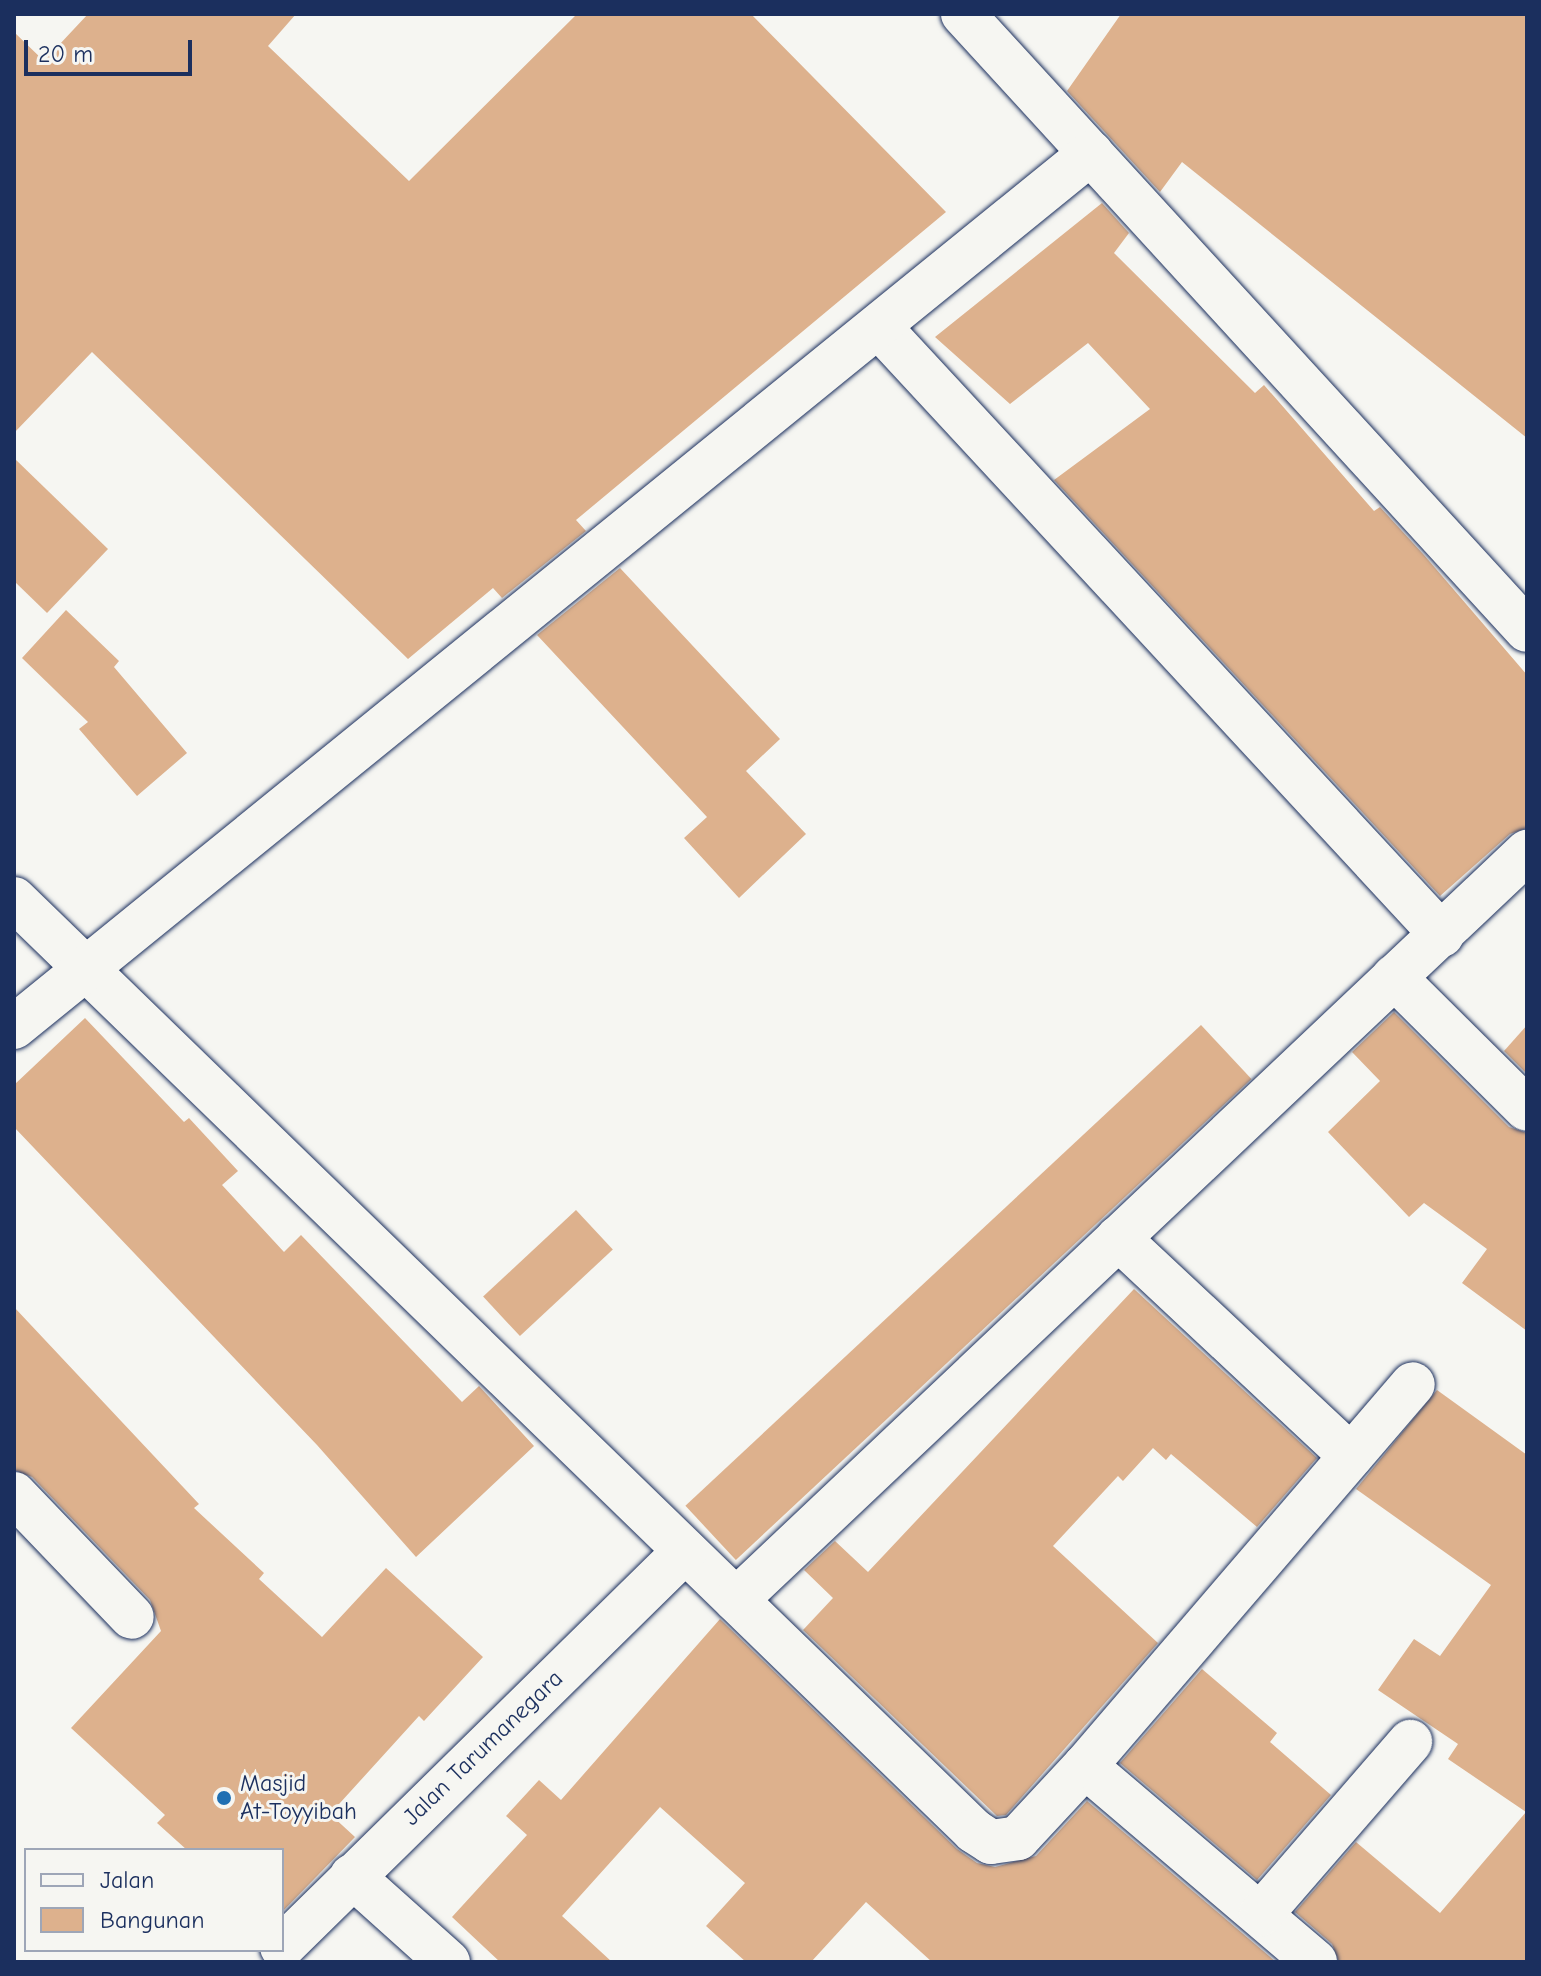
<!DOCTYPE html>
<style>
body{margin:0}
#map{position:relative;width:1541px;height:1976px;overflow:hidden;background:#f6f6f2;font-family:"Comic Neue",sans-serif}
div>[style]{position:absolute}
[style*='--x']{left:calc(var(--x)*1px);top:calc(var(--y)*1px);width:calc(var(--w)*1px);rotate:calc(var(--a)*1deg)}
.building>*{inset:0;background:#ddb18d;transform-origin:0 0}
.roads{filter:drop-shadow(0 0 2px #1b2f5e) drop-shadow(0 0 2px #1b2f5e)}
.minor>*{height:44px;margin:-22px;padding:0 22px;transform-origin:22px;border-radius:22px;background:#f6f6f2}
.dots>*{width:22px;height:22px;translate:-50% -50%;box-sizing:border-box;border:4px solid #f6f6f2;border-radius:50%}
span{translate:-50% -50%;white-space:nowrap;text-align:center;line-height:1.15;-webkit-text-stroke:6px #f6f6f2;paint-order:stroke}
.street-label{font-size:24px;color:#1b2f5e}
.poi-label{font-size:24px;color:#1b2f5e}
.left{translate:0 -50%;text-align:left}
.frame{position:absolute;inset:0;border:16px solid #1b2f5e;pointer-events:none}
.legend{position:absolute;left:24px;top:1848px;width:260px;height:104px;box-sizing:border-box;background:#f6f6f2;border:2px solid #9ea6b7;margin:0;padding:10px 14px;list-style:none;font-size:24px;color:#1b2f5e}
.legend li{display:flex;align-items:center;gap:16px;height:40px}
.legend b{width:40px;border:2px solid #9ea6b7}
.scale{position:absolute;left:24px;top:40px;width:168px;height:36px;box-sizing:border-box;border:4px solid #1b2f5e;border-top:0;padding-left:10px;font-size:24px;line-height:28px;white-space:nowrap;color:#1b2f5e;-webkit-text-stroke:6px #f6f6f2;paint-order:stroke}
</style>
<div id="map">
<div class="building">
<i style="clip-path:polygon(88px 14px,296px 14px,268px 46px,409px 181px,577px 14px,751px 14px,946px 212px,576px 520px,586px 531px,502px 598px,493px 588px,408px 659px,92px 352px,14px 433px,14px 32px,44px 61px)"></i>
<i style="clip-path:polygon(1121px 14px,1527px 14px,1527px 438px,1182px 162px,1160px 192px,1067px 91px)"></i>
<i style="clip-path:polygon(1102px 203px,1129px 233px,1114px 253px,1255px 393px,1264px 385px,1374px 511px,1380px 507px,1424px 555px,1527px 675px,1527px 828px,1510px 834px,1440px 896px,1054px 480px,1150px 409px,1088px 343px,1010px 404px,935px 337px)"></i>
<i style="clip-path:polygon(14px 458px,108px 549px,47px 613px,14px 581px)"></i>
<i style="clip-path:polygon(620px 568px,780px 739px,746px 771px,806px 834px,739px 898px,684px 838px,707px 817px,537px 635px)"></i>
<i style="clip-path:polygon(66px 610px,119px 661px,114px 667px,187px 753px,137px 796px,79px 729px,88px 722px,22px 658px)"></i>
<i style="clip-path:polygon(1394px 1012px,1509px 1127px,1527px 1133px,1527px 1331px,1462px 1283px,1487px 1249px,1424px 1203px,1409px 1217px,1328px 1132px,1380px 1081px,1352px 1052px)"></i>
<i style="clip-path:polygon(85px 1018px,184px 1122px,189px 1118px,238px 1171px,222px 1185px,284px 1252px,301px 1235px,462px 1402px,479px 1386px,534px 1446px,416px 1557px,317px 1445px,14px 1127px,14px 1085px)"></i>
<i style="left:1201px;top:1025px;width:74px;height:705px;rotate:47deg"></i>
<i style="clip-path:polygon(1527px 1025px,1527px 1074px,1504px 1051px)"></i>
<i style="left:576px;top:1210px;width:54px;height:127px;rotate:47deg"></i>
<i style="clip-path:polygon(1134px 1289px,1317px 1458px,1257px 1527px,1171px 1454px,1166px 1460px,1153px 1448px,1123px 1481px,1118px 1476px,1053px 1546px,1158px 1643px,1006px 1815px,997px 1816px,803px 1630px,833px 1598px,804px 1570px,835px 1541px,868px 1572px)"></i>
<i style="clip-path:polygon(14px 1307px,199px 1504px,194px 1508px,264px 1573px,259px 1579px,322px 1637px,386px 1568px,483px 1657px,424px 1721px,419px 1716px,330px 1814px,355px 1837px,282px 1912px,282px 1850px,187px 1850px,157px 1823px,165px 1815px,71px 1728px,161px 1631px,150px 1600px,32px 1477px,14px 1470px)"></i>
<i style="clip-path:polygon(1437px 1390px,1527px 1455px,1527px 1962px,1339px 1962px,1332px 1944px,1295px 1912px,1356px 1842px,1440px 1913px,1526px 1812px,1448px 1759px,1458px 1744px,1378px 1690px,1414px 1639px,1440px 1656px,1491px 1585px,1356px 1489px)"></i>
<i style="clip-path:polygon(720px 1619px,957px 1849px,977px 1863px,995px 1867px,1036px 1856px,1087px 1801px,1276px 1962px,932px 1962px,866px 1902px,811px 1962px,746px 1962px,706px 1926px,745px 1883px,660px 1807px,562px 1916px,612px 1962px,500px 1962px,452px 1917px,527px 1835px,506px 1816px,539px 1780px,561px 1800px)"></i>
<i style="clip-path:polygon(1202px 1669px,1277px 1733px,1270px 1742px,1331px 1795px,1257px 1880px,1120px 1763px)"></i>
</div>
<div class="roads">
<div class="minor">
<i style="--x:963;--y:14;--w:835;--a:47.52"></i>
<i style="--x:880;--y:328;--w:827;--a:47.2"></i>
<i style="--x:14;--y:899;--w:1338;--a:44.15"></i>
<i style="--x:974;--y:1831;--w:20;--a:33"></i>
<i style="--x:991;--y:1842;--w:27;--a:-8"></i>
<i style="--x:1018;--y:1838;--w:98;--a:-47.1"></i>
<i style="--x:1085;--y:1766;--w:302;--a:40.4"></i>
<i style="--x:1394;--y:977;--w:187;--a:44.8"></i>
<i style="--x:14;--y:1027;--w:1387;--a:-39.06"></i>
<i style="--x:1118;--y:1238;--w:319;--a:43.1"></i>
<i style="--x:14;--y:1494;--w:170;--a:46.2"></i>
<i style="--x:736;--y:1600;--w:1089;--a:-43.4"></i>
<i style="--x:1085;--y:1766;--w:503;--a:-49.35"></i>
<i style="--x:352;--y:1876;--w:129;--a:41.9"></i>
<i style="--x:1261;--y:1914;--w:228;--a:-49.1"></i>
<i style="--x:282;--y:1947;--w:565;--a:-44.5"></i>
</div>
</div>
<div class="dots">
<i style="left:224px;top:1798px;background:#1f6fb2"></i>
</div>
<div class="street-label">
<span style="left:483px;top:1748px;rotate:-44deg">Jalan Tarumanegara</span>
</div>
<div class="poi-label">
<span class="left" style="left:240px;top:1798px">Masjid<br>At-Toyyibah</span>
</div>
<div class="frame"></div>
<ul class="legend">
<li><b style="height:10px;background:#f6f6f2"></b>Jalan</li>
<li><b style="height:22px;background:#ddb18d"></b>Bangunan</li>
</ul>
<div class="scale">20 m</div>
</div>
